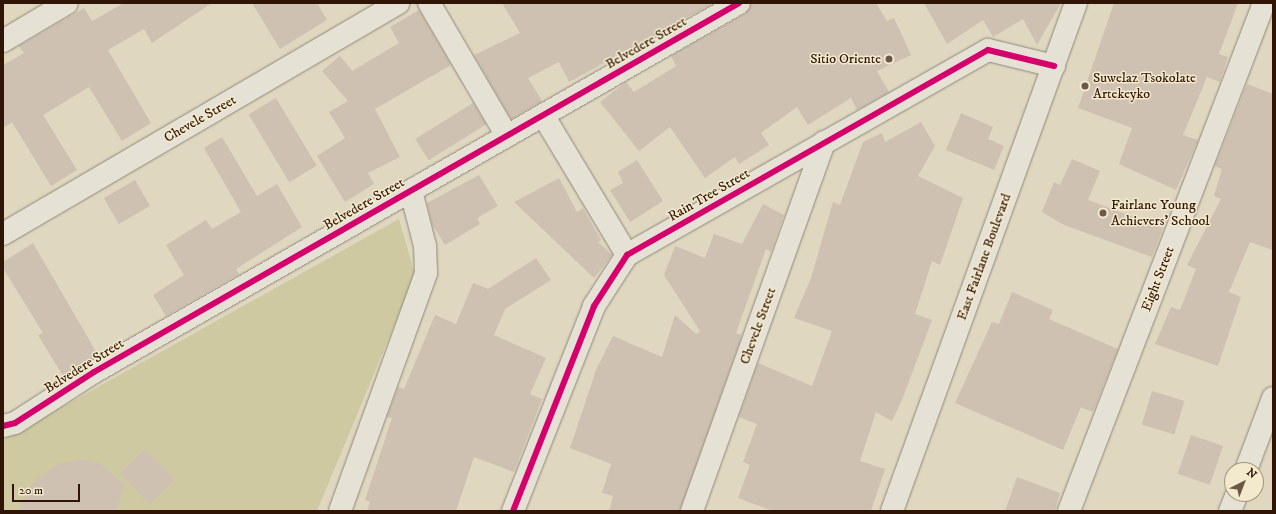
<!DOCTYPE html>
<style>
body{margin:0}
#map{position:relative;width:1276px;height:514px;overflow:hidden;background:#dfd7bf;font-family:"IM FELL DW Pica",serif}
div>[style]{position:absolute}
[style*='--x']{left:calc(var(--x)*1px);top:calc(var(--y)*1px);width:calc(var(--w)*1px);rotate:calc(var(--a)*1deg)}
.green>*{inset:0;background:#cec9a0}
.building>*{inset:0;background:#cec1b2;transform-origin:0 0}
.roads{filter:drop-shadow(0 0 1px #908879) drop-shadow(0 0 1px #908879)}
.street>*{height:22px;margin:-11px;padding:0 11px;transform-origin:11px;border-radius:11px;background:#e6e1d5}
.secondary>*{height:22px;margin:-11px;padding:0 11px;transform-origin:11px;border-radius:11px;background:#e6e1d5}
.cycleway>*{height:6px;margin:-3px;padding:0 3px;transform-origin:3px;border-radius:3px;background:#d6006c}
.dots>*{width:11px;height:11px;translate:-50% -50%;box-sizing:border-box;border:2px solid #f3e9cd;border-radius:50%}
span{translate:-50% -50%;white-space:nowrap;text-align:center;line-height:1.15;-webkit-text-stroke:3px #f3e9cd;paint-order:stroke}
.street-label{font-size:14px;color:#301405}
.poi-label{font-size:14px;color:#301405}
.right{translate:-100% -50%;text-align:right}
.left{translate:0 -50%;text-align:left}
.frame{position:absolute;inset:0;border:4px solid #301405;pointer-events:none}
.north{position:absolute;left:1224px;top:462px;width:40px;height:40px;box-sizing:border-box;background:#f3e9cd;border:1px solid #a5947d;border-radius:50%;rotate:42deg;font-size:11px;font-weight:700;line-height:16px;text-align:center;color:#301405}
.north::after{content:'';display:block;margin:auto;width:14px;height:18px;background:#6d5846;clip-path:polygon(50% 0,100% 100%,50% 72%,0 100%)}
.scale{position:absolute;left:12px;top:484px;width:68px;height:18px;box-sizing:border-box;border:2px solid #301405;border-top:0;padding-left:5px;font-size:12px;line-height:14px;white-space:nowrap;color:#301405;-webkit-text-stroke:3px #f3e9cd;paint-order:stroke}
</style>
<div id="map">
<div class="green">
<i style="clip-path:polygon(399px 219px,415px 275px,317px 511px,3px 511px,3px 440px)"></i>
</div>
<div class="building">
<i style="clip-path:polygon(124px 3px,212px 3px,152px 43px,144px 29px,108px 50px,151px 123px,122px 141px,89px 87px,43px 115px,77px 170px,51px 186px,12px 122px,3px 128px,3px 65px,24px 53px,19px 46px,84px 8px,92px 21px)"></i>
<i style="clip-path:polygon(252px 3px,317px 3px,327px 20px,280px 49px)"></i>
<i style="clip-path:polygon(502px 3px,714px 3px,569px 82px,559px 62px,528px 78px,542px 101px,511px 119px,474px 55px,520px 33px)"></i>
<i style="clip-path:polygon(751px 3px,876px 3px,887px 21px,894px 18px,911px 55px,877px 71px,889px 92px,857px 110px,851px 98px,808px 125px,797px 107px,761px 133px,769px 145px,739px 164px,735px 157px,705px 178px,670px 127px,639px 151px,600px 102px,626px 82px,634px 92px,676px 66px,671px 56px,745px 14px)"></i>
<i style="clip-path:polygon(924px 3px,1061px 3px,1037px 45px,1023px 19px,993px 37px,983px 20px,947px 44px)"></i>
<i style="clip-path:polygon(1114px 3px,1238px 3px,1219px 54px,1228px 57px,1220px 82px,1207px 77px,1183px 135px,1198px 140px,1176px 190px,1119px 164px,1132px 128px,1078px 108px)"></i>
<i style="clip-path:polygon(419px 10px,451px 65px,375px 109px,400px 157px,368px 173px,374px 184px,345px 202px,317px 156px,345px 138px,329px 112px,348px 101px,322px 71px,340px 56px,352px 71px,399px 43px,390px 27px)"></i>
<i style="clip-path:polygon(1247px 84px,1273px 94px,1273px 250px,1250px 242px,1229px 292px,1241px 297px,1218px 366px,1155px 344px,1171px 307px,1180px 310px,1196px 269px,1187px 265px,1221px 199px,1214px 196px,1222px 169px,1215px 166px)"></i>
<i style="left:276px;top:98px;width:79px;height:32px;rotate:59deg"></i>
<i style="left:473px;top:103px;width:25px;height:68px;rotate:58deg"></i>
<i style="clip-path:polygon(961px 113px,993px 127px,988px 139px,1004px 146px,994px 170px,946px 150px)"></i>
<i style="clip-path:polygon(921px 122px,935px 146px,918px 176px,963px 198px,940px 265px,932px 261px,915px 314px,932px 320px,902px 400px,892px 421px,876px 412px,860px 461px,885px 469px,871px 511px,773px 511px,738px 498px,750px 465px,743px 462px,757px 424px,739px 417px,758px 363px,812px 386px,832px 331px,794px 318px,811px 278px,833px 202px,840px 205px,863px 142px,882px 133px,885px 142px)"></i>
<i style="clip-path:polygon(222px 137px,257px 196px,277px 184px,302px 227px,236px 269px,239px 274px,166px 316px,153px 295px,184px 275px,166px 245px,206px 220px,212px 229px,241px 212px,204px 148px)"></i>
<i style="clip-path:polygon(1072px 159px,1100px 171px,1088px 200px,1163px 228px,1152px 257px,1064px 225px,1042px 212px,1054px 182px,1060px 185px)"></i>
<i style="clip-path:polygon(637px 160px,663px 201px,630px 222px,610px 190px,623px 183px,618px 172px)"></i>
<i style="clip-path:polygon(479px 175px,498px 206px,477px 218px,480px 224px,445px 245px,432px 224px,427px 203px)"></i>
<i style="clip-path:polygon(559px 178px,577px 212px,583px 208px,601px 240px,598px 242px,612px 255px,594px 278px,514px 202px)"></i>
<i style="left:135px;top:180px;width:30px;height:36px;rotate:60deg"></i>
<i style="clip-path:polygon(763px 204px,784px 215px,771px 252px,766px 249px,736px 333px,741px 335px,740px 341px,680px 511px,609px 511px,613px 496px,602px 493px,611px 464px,570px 448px,596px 370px,613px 336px,662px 357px,675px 315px,696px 334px,700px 331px,664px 275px,675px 246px,705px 258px,714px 234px,742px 244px)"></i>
<i style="clip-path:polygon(33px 243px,98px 355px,63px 376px,38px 335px,43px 333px,3px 268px,3px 262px)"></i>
<i style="clip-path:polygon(536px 258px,551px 280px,505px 309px,494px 335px,546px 358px,530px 394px,542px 399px,514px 472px,474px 457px,456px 511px,367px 511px,370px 502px,365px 500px,392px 418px,387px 417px,398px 387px,404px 389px,435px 315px,456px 324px,473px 283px,488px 289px)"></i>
<i style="clip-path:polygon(1012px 292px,1053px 310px,1049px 319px,1118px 349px,1093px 412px,1081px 407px,1063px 450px,955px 403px,992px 322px,999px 324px)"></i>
<i style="left:1152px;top:391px;width:34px;height:35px;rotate:17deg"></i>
<i style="left:1191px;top:435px;width:34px;height:41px;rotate:19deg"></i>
<i style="left:145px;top:449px;width:43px;height:35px;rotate:46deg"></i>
<i style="clip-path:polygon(82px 459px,101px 464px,124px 485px,116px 511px,19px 511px,28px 491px,40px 476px,59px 464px)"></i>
<i style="clip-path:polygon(1017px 477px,1060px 493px,1055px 511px,1005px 511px)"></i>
</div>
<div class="roads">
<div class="street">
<i style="--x:429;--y:3;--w:154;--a:59.6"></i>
<i style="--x:3;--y:41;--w:74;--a:-30.7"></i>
<i style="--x:543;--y:115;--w:163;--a:59"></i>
<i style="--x:3;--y:234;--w:458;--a:-30.3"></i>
<i style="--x:3;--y:426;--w:12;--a:-14"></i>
<i style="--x:15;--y:423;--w:94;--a:-32.8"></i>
<i style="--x:94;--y:372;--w:743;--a:-29.77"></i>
<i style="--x:1246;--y:470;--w:77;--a:-69.4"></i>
<i style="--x:340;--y:511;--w:253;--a:-70.1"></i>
<i style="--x:426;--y:273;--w:27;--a:-92"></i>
<i style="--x:425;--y:246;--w:57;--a:-104.3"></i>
<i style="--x:513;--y:511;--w:220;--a:-68.4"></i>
<i style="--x:594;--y:306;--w:61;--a:-57.1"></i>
<i style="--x:627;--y:255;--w:415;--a:-29.6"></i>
<i style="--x:988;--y:50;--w:68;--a:13.6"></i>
<i style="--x:692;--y:511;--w:392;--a:-70.3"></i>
<i style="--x:1069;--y:511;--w:544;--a:-69"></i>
<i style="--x:1230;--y:511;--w:18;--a:-68"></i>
</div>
<div class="secondary">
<i style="--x:892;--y:511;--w:540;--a:-70.09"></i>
</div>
</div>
<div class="cycleway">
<i style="--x:3;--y:426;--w:12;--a:-14"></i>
<i style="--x:15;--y:423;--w:94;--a:-32.8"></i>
<i style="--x:94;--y:372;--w:743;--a:-29.77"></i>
<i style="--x:513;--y:511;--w:220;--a:-68.4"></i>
<i style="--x:594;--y:306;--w:61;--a:-57.1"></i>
<i style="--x:627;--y:255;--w:415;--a:-29.6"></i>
<i style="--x:988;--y:50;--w:68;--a:13.6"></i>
</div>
<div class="dots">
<i style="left:889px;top:59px;background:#6d5846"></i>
<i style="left:1085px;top:86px;background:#6d5846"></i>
<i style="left:1103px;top:213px;background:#6d5846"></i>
</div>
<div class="street-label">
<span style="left:646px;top:43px;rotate:-30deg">Belvedere Street</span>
<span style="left:200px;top:119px;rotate:-30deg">Chevele Street</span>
<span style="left:709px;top:195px;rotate:-30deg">Rain Tree Street</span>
<span style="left:364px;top:204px;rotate:-30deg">Belvedere Street</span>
<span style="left:984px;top:257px;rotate:-70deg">East Fairlane Boulevard</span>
<span style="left:1158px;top:279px;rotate:-69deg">Eight Street</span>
<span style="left:758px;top:326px;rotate:-70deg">Chevele Street</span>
<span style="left:84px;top:366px;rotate:-32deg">Belvedere Street</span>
</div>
<div class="poi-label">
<span class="right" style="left:881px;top:59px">Sitio Oriente</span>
<span class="left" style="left:1093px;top:86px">Suwelaz Tsokolate<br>Artekeyko</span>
<span class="left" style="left:1111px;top:213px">Fairlane Young<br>Achievers' School</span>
</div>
<div class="frame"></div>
<div class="north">N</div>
<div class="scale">20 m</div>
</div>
